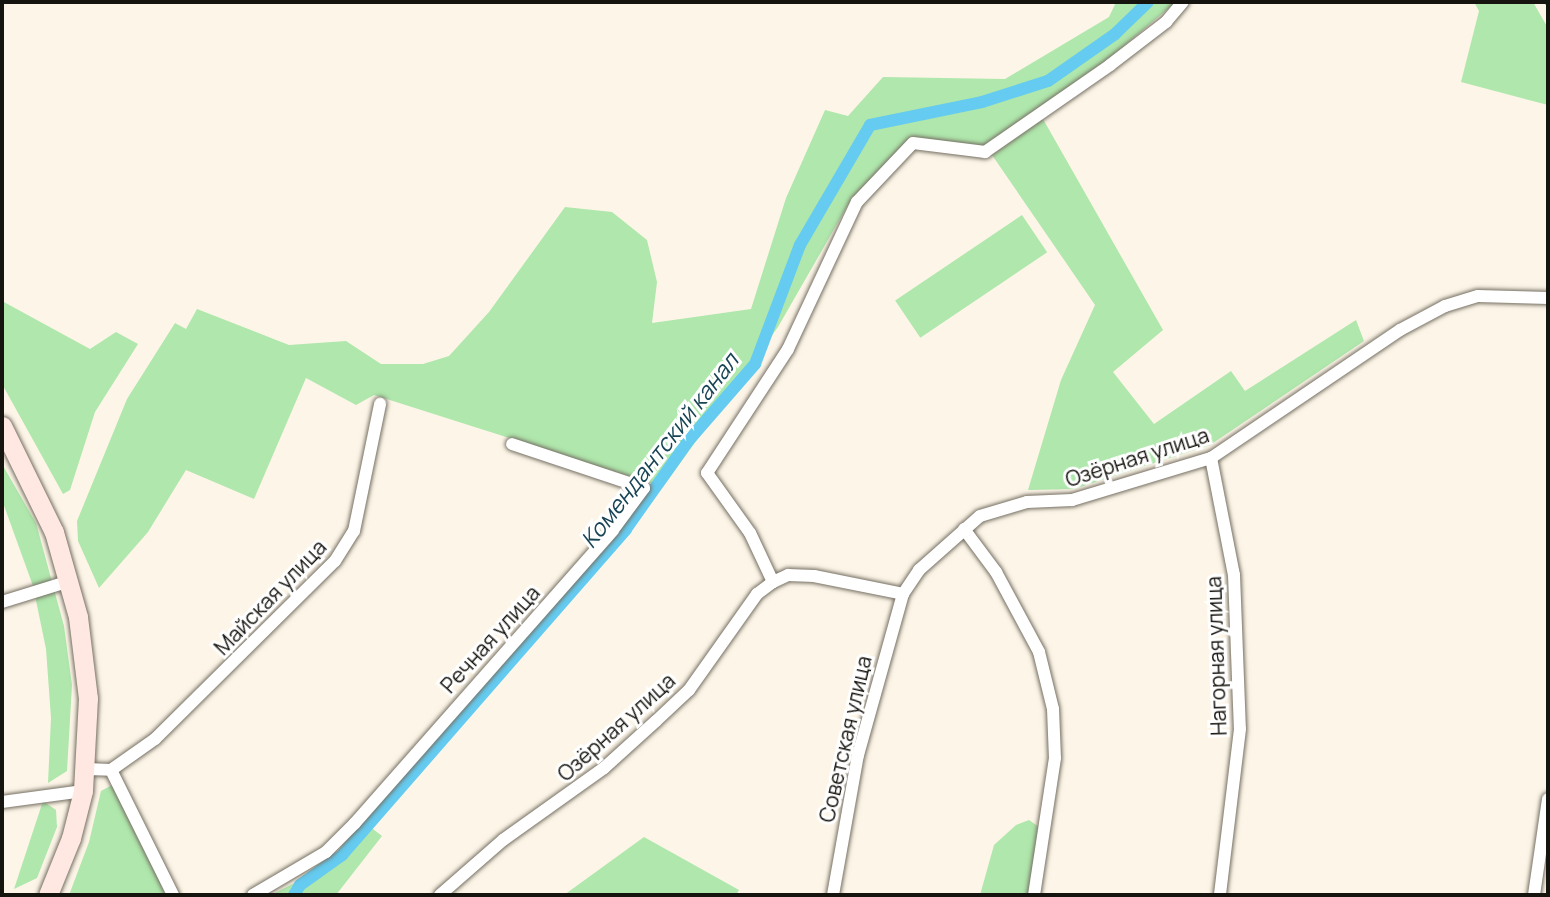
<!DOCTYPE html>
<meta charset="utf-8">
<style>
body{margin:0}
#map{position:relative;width:1550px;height:897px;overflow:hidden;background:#fdf6e8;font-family:Manrope,sans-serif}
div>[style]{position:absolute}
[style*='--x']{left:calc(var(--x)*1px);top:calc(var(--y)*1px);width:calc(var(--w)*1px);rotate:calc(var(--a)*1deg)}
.green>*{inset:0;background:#afe7ac;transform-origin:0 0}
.canal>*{height:12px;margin:-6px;padding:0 6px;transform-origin:6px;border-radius:6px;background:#65cbf0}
.roads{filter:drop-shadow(0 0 2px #756f63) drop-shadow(0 0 2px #756f63)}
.street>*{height:12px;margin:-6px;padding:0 6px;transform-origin:6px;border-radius:6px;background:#fff}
.secondary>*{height:19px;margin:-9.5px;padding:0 9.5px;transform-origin:9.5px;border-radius:9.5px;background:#ffe8e1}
.rail>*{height:6px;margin-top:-3px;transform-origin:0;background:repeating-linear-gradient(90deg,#fff 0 10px,#7a766d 0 20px);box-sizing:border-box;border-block:2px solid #7a766d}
span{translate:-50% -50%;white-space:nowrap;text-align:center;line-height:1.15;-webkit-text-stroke:6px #fff;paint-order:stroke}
.street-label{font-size:21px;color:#16140f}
.water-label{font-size:23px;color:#184555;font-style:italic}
.frame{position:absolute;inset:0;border:4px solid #16140f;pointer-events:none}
</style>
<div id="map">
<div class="green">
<i style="clip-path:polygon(1116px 2px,1176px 2px,1106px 61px,985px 147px,910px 139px,852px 198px,778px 327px,663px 487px,374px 395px,356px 405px,306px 378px,254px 499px,186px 470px,148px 532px,99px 588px,78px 541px,77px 521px,127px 399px,175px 323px,186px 329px,197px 309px,289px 345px,346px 341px,381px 364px,423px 364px,449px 356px,489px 312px,565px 207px,612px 212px,647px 240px,657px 282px,652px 323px,751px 309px,786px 198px,825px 110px,848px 116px,883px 77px,1005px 79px,1109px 17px)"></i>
<i style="clip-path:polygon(1474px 2px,1533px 2px,1548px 28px,1548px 105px,1461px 82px,1479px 11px)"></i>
<i style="clip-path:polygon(1043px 119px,1163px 330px,1113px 372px,1154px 424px,1231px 371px,1245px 391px,1356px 320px,1364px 341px,1210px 445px,1074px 489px,1028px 490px,1061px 380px,1095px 305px,992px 155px)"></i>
<i style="left:1022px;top:215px;width:45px;height:153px;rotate:56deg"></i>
<i style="clip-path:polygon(2px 301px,90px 349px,116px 332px,138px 344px,95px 412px,70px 490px,63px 494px,2px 384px)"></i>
<i style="clip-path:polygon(2px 464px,36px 523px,64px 626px,72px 685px,67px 771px,48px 783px,51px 718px,46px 649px,33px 586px,2px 500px)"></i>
<i style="clip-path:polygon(112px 785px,150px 856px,165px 895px,69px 895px,89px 842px,101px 791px)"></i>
<i style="clip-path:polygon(43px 801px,56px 810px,57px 827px,37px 878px,14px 889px)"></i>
<i style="clip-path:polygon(1029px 820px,1039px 827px,1030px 895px,980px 895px,994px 845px,1016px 825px)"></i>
<i style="clip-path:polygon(369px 826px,382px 836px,336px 895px,271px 895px,343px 858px)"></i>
<i style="clip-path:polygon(644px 837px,739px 890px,736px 895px,564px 895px)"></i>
</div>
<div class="canal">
<i style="--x:294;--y:895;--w:12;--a:-59"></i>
<i style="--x:300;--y:885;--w:52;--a:-35.5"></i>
<i style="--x:342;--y:855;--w:432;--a:-48.9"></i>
<i style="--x:626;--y:529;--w:109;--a:-54.7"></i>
<i style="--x:689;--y:440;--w:101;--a:-49"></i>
<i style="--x:755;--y:364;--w:127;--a:-69.3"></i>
<i style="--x:800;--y:245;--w:139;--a:-59.7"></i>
<i style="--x:870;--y:125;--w:114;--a:-11.6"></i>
<i style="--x:982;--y:102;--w:69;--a:-17.7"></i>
<i style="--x:1048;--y:81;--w:82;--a:-35"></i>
<i style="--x:1115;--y:34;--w:46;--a:-44.1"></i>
</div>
<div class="roads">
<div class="street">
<i style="--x:1211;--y:458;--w:119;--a:78.9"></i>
<i style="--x:1234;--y:575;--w:154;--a:87.8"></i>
<i style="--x:1240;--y:729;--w:167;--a:96.9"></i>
<i style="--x:964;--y:529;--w:54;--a:53.3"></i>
<i style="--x:996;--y:572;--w:91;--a:61.7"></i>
<i style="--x:1039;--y:652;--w:59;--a:76.2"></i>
<i style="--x:1053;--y:709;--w:49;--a:87.7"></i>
<i style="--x:1055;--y:758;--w:139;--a:98.7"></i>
<i style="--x:773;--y:582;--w:54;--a:-115.1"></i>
<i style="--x:750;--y:533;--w:74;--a:-125.6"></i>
<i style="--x:707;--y:473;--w:148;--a:-56.8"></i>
<i style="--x:788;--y:349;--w:162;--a:-64.9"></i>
<i style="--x:857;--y:202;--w:81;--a:-46.5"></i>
<i style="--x:913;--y:143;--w:73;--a:7.1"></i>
<i style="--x:985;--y:152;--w:152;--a:-34.8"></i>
<i style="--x:1110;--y:65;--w:71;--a:-37.5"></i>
<i style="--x:1166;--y:22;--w:26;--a:-50"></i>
<i style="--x:2;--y:602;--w:71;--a:-17.2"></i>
<i style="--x:86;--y:769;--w:25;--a:2"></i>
<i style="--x:111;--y:770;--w:140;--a:63.6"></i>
<i style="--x:111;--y:770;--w:54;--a:-35.2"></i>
<i style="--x:155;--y:739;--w:253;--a:-44.7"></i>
<i style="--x:335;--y:561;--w:36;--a:-58"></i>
<i style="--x:354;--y:531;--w:130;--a:-78.4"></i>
<i style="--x:2;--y:802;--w:82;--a:-7.7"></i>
<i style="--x:253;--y:895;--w:85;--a:-30.5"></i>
<i style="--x:326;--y:852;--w:41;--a:-45"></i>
<i style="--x:355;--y:823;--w:390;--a:-48.6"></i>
<i style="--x:613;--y:530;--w:52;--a:-53.6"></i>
<i style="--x:644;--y:488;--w:139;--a:-161.6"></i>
<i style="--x:440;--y:895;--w:84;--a:-41.1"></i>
<i style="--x:503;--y:840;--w:124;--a:-35.5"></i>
<i style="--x:604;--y:768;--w:70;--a:-42.1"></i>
<i style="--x:656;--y:721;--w:45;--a:-43.2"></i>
<i style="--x:689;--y:690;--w:118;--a:-54.7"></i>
<i style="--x:757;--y:594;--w:20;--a:-37"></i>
<i style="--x:773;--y:582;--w:17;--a:-25"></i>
<i style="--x:788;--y:575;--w:26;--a:2"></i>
<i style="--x:814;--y:576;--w:91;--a:11.4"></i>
<i style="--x:903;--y:594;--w:29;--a:-56"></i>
<i style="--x:919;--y:570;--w:81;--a:-41.5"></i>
<i style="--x:980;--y:516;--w:49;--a:-16.6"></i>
<i style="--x:1027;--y:502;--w:45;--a:-2.5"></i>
<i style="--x:1072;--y:500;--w:145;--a:-16.8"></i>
<i style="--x:1211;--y:458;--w:228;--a:-34.1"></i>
<i style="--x:1400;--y:330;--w:51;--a:-28.1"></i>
<i style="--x:1445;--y:306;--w:34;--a:-17"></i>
<i style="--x:1478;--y:296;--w:70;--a:1.6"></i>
<i style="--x:833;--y:895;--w:142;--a:-79.9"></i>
<i style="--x:858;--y:755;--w:167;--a:-74.4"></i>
<i style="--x:1534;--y:895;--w:97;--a:-81.7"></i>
</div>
<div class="secondary">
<i style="--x:2;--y:426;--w:118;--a:63.9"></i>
<i style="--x:54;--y:532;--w:88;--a:74.2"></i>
<i style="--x:78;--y:617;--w:82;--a:83"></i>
<i style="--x:88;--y:698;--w:93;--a:93.1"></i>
<i style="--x:83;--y:791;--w:49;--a:104.3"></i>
<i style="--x:71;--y:838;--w:61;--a:112"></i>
</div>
</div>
<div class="rail">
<i style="--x:1547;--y:2;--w:1;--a:45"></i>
</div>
<div class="street-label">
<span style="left:1137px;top:457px;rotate:-18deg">Озёрная улица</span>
<span style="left:270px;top:597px;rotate:-46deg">Майская улица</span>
<span style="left:490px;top:639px;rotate:-48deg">Речная улица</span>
<span style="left:1216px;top:656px;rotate:-92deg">Нагорная улица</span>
<span style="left:616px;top:727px;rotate:-42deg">Озёрная улица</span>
<span style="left:845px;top:739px;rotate:-77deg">Советская улица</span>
</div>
<div class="water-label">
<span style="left:659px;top:450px;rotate:-52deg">Комендантский канал</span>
</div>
<div class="frame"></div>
</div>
